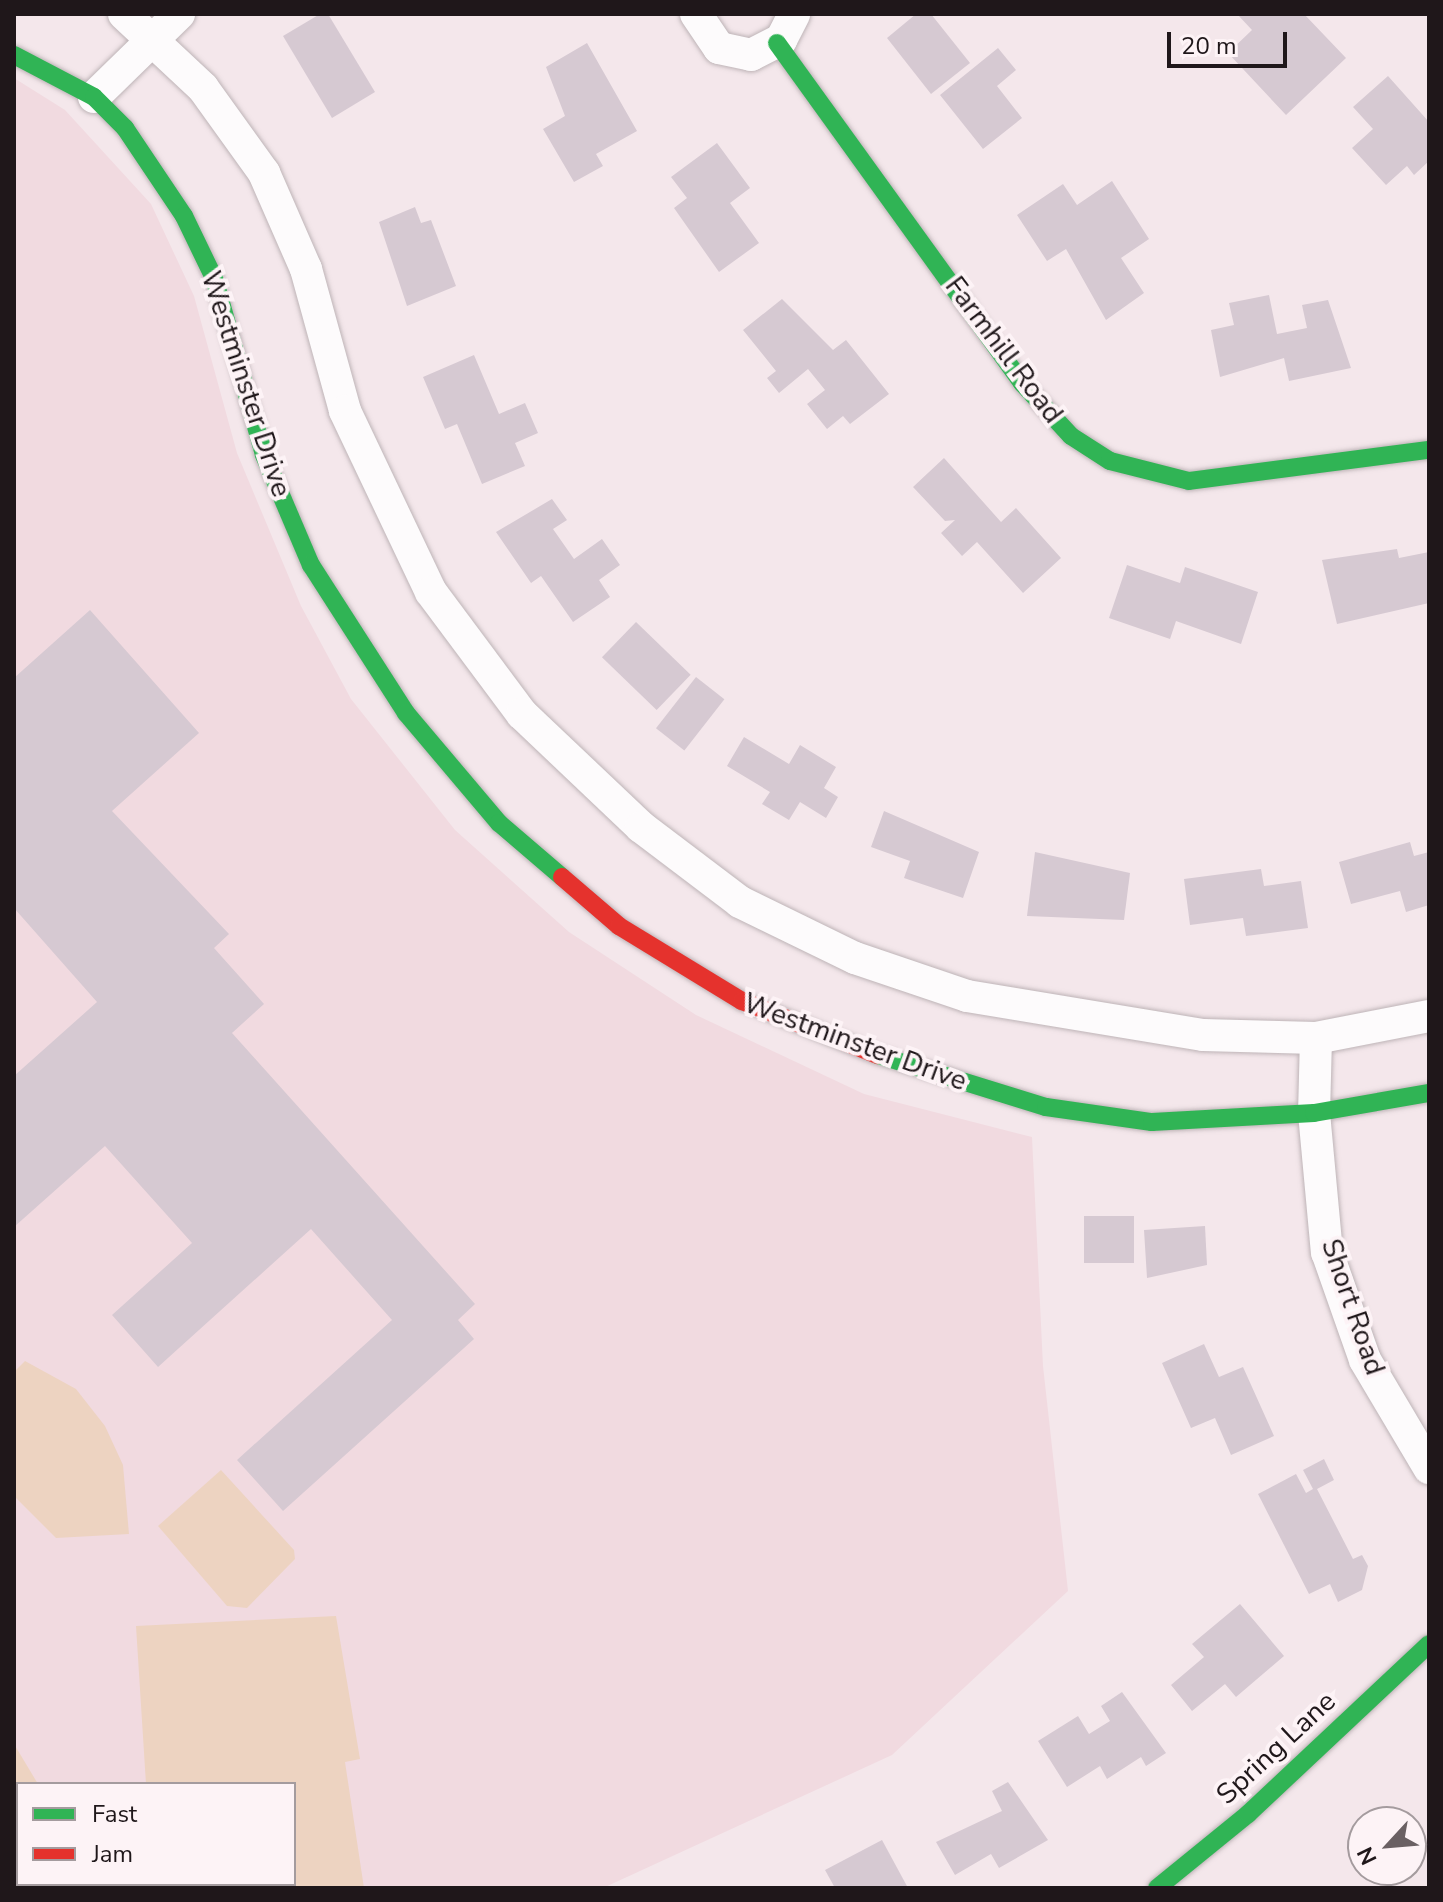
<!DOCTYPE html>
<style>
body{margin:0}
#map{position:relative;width:1443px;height:1902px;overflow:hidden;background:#f4e7eb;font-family:"Nunito Sans",sans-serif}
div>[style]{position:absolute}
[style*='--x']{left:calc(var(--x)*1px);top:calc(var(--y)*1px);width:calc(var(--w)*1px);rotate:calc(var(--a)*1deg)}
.built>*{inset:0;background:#f1dae0}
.green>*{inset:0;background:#edd3c1}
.building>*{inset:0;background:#d6c9d2;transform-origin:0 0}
.roads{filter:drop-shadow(0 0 2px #beb4b7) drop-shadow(0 0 2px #beb4b7)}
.street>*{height:32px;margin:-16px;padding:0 16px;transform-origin:16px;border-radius:16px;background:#fdfbfc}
.fast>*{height:18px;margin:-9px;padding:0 9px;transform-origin:9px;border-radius:9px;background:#30b455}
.jam>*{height:18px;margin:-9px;padding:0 9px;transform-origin:9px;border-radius:9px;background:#e5322d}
span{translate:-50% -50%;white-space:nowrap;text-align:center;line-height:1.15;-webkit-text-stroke:8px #fdf3f6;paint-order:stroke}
.street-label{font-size:28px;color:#1f171a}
.frame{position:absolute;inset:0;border:16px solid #1f171a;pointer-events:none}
.legend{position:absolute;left:16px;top:1782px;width:280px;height:104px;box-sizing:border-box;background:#fdf3f6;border:2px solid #a49b9e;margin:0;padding:10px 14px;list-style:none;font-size:24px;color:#1f171a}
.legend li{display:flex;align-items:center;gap:16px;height:40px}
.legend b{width:40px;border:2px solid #a49b9e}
.north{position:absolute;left:1347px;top:1806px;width:80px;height:80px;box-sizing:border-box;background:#fdf3f6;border:2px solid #a49b9e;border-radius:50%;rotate:244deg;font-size:22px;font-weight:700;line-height:32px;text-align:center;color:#1f171a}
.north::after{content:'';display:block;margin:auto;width:28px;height:36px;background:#6a6063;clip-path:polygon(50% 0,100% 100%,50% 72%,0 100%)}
.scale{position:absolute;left:1167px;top:32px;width:120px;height:36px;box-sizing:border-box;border:4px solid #1f171a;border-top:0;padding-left:10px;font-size:24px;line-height:28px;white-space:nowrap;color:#1f171a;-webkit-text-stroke:6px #fdf3f6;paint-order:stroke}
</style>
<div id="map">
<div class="built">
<i style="clip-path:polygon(evenodd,14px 78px,65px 110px,151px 204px,194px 296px,237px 453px,301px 606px,351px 699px,455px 830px,569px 932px,696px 1015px,864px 1094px,1032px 1137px,1043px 1366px,1068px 1591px,892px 1755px,603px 1888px,14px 1888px,14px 78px,18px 1784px,294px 1784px,294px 1884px,18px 1884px,18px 1784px)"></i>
</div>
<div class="green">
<i style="clip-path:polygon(25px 1361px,76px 1389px,105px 1426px,123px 1465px,129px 1534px,56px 1538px,14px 1496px,14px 1372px)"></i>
<i style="clip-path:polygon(221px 1470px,294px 1550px,295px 1559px,247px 1608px,227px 1606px,158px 1526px)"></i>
<i style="clip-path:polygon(336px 1616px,360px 1759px,345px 1762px,364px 1888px,190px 1888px,294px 1884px,294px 1784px,146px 1784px,136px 1626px)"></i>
<i style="clip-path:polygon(14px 1744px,38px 1784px,18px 1784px,18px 1884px,100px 1888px,14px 1888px)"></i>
</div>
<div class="building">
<i style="clip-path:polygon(320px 14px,328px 14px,375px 92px,332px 118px,283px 36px)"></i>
<i style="clip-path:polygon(916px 14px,931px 14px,970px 63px,931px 94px,887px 38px)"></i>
<i style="clip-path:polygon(1237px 14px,1304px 14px,1346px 58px,1286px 115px,1228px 53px,1252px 30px)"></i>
<i style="clip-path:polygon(587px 43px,637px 131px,596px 154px,603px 166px,574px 182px,543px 129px,565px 116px,546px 67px)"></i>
<i style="clip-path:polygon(998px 48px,1016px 70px,997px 86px,1022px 118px,983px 149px,940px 95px)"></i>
<i style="clip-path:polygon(1388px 76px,1429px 122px,1429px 161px,1414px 175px,1407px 166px,1386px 185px,1352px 148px,1373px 129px,1353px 107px)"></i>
<i style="clip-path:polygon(717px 143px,750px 188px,730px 203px,759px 243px,719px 272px,674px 208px,687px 198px,671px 177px)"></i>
<i style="clip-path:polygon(1112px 181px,1149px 239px,1121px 258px,1144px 293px,1106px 320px,1066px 249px,1047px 261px,1017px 215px,1063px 184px,1077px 205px)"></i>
<i style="clip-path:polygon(415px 207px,421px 223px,431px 220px,456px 286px,407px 306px,379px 222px)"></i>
<i style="clip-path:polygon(1269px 295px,1277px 334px,1307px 328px,1302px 305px,1328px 300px,1351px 368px,1289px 381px,1284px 358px,1220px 377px,1211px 330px,1234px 325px,1229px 303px)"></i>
<i style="clip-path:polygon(782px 299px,833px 350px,846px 340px,889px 394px,850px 424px,843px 416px,827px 429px,807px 404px,825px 390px,808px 369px,779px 393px,767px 378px,776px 371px,743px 330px)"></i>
<i style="clip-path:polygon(474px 355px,499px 414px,525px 403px,538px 433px,515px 443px,525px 466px,482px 484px,457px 424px,445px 429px,423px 377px)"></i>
<i style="clip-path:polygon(944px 458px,1001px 522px,1016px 508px,1061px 558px,1023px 593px,977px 542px,962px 556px,941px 533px,955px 520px,945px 521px,913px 487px)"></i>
<i style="clip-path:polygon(552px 499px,567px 520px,553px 529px,574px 559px,602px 539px,620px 565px,599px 580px,610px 597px,573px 622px,541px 576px,531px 583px,496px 532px)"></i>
<i style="clip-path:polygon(1397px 549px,1399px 558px,1429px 552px,1429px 603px,1337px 624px,1322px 560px)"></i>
<i style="clip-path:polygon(1127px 565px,1180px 583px,1185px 567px,1258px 592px,1241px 644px,1176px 621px,1170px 639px,1109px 618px)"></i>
<i style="clip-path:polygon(90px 610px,199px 733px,112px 811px,229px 934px,214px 948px,264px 1004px,232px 1033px,475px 1304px,458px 1320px,474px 1339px,283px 1511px,237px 1460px,392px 1320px,311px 1229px,158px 1367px,112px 1315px,192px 1243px,105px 1146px,14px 1227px,14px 1076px,97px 1002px,14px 908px,14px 678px)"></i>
<i style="left:636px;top:622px;width:76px;height:49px;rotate:44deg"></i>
<i style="left:696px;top:677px;width:36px;height:65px;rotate:38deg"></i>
<i style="clip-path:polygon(744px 737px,789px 764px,800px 745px,836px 767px,824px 788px,838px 797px,826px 818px,800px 802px,789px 820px,762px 804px,770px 792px,727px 766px)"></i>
<i style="clip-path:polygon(884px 811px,979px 852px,963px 898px,904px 878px,910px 861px,871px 847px)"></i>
<i style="clip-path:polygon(1410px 842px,1414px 856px,1429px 852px,1429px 905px,1406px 912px,1400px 891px,1351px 904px,1339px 862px)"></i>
<i style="clip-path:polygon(1035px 852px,1130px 873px,1124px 920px,1027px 916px)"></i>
<i style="clip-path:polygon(1261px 869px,1264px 886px,1301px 881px,1308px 928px,1246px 936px,1243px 918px,1190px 925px,1184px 879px)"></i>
<i style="left:1084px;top:1216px;width:50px;height:47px"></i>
<i style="clip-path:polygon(1205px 1226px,1207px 1265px,1147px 1278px,1144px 1230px)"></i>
<i style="clip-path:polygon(1204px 1344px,1219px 1377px,1243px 1367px,1274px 1436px,1231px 1455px,1215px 1418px,1191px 1428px,1162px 1363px)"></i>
<i style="clip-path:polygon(1324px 1459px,1334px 1480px,1317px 1489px,1353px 1559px,1362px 1555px,1368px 1566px,1362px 1590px,1338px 1602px,1330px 1584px,1309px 1594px,1258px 1494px,1296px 1474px,1306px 1493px,1313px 1489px,1303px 1470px)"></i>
<i style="clip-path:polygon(1240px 1604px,1284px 1656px,1236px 1697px,1225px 1684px,1192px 1711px,1171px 1685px,1204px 1657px,1192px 1644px)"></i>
<i style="clip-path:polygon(1122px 1692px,1166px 1753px,1146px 1766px,1141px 1757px,1107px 1779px,1100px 1766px,1067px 1787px,1038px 1741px,1078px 1716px,1089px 1734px,1110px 1721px,1101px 1706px)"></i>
<i style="clip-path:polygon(1008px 1782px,1048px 1840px,999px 1868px,991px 1854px,955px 1875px,936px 1842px,1002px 1811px,992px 1791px)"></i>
<i style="clip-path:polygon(882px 1840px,908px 1888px,835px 1888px,825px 1870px)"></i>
</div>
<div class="roads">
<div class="street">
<i style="--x:124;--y:14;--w:108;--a:43.1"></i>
<i style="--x:203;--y:88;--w:105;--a:54.3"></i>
<i style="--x:264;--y:173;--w:105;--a:66.4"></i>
<i style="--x:306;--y:269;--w:147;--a:74.6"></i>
<i style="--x:345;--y:411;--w:200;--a:64.6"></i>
<i style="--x:431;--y:592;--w:152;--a:53.3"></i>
<i style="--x:522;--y:714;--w:164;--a:43.5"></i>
<i style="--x:641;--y:827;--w:124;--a:37.1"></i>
<i style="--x:740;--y:902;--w:128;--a:26"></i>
<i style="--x:855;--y:958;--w:118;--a:18.7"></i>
<i style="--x:967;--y:996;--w:239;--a:9.4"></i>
<i style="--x:1203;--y:1035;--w:113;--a:1.5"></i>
<i style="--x:1316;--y:1038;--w:115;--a:-11"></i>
<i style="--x:696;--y:14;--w:41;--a:55.9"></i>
<i style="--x:719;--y:48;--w:33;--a:12"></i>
<i style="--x:751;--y:55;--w:34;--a:-27"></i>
<i style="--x:781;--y:40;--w:29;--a:-63"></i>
<i style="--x:94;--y:97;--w:119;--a:-44.3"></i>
<i style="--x:1316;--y:1038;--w:75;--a:91.5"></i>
<i style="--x:1314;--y:1113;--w:140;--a:84.7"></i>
<i style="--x:1327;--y:1252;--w:114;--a:70.6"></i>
<i style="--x:1365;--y:1360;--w:126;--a:59.3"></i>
</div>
<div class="fast">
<i style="--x:777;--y:43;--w:419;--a:54.2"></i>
<i style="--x:1022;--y:383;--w:72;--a:47.2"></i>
<i style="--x:1071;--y:436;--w:46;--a:32.7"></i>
<i style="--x:1110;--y:461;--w:81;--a:14.2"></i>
<i style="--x:1189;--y:481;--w:242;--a:-7.4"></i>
<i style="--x:14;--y:55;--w:90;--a:27.7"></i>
<i style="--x:94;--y:97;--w:44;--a:45"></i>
<i style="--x:125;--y:128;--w:106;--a:56.2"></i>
<i style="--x:184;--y:216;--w:69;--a:64.2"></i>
<i style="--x:214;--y:278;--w:184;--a:74.2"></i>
<i style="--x:264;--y:455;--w:120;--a:66.9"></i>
<i style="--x:311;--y:565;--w:176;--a:57.3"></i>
<i style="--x:406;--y:713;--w:144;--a:49.8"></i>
<i style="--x:499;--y:823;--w:83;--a:40.6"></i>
<i style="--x:878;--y:1055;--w:176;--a:17.2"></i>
<i style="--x:1046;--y:1107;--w:107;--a:8.1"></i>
<i style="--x:1152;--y:1122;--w:162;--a:-3.2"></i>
<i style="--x:1314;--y:1113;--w:117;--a:-9.9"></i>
<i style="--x:1157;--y:1888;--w:117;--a:-39.1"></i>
<i style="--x:1248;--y:1814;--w:248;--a:-43.2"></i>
</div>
<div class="jam">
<i style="--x:562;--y:877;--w:75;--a:40.7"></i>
<i style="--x:619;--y:926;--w:144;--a:31.4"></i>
<i style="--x:742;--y:1001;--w:146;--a:21.7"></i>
</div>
</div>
<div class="street-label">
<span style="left:1004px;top:350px;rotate:53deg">Farmhill Road</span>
<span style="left:246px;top:384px;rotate:72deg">Westminster Drive</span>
<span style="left:855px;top:1042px;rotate:20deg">Westminster Drive</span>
<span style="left:1353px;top:1307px;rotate:71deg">Short Road</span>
<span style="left:1276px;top:1748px;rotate:-43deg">Spring Lane</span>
</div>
<div class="frame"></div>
<ul class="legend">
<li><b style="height:10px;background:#30b455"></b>Fast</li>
<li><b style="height:10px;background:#e5322d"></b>Jam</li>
</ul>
<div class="north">N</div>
<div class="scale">20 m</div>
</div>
